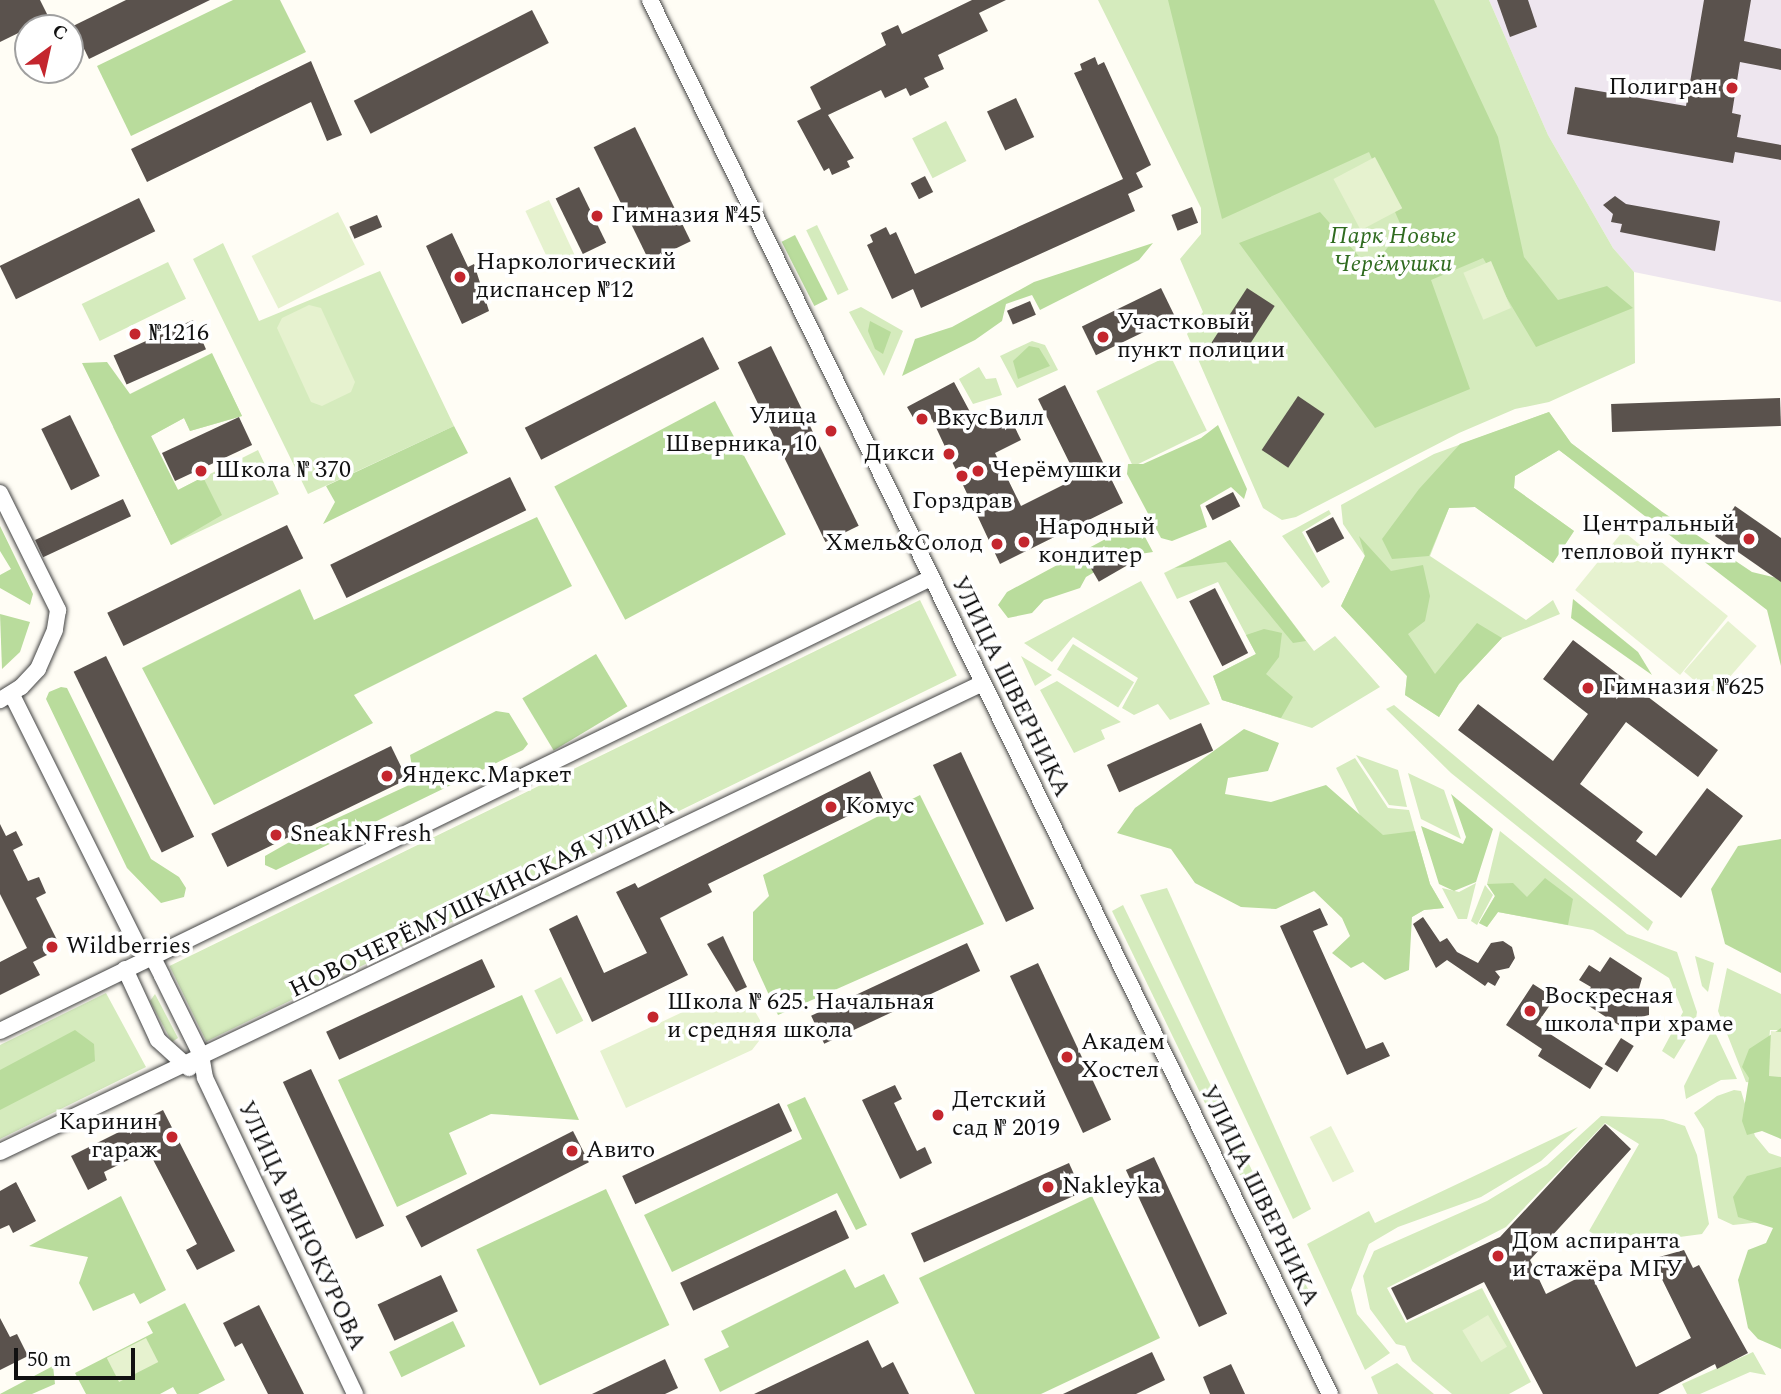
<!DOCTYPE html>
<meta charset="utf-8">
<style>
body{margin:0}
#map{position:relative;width:1781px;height:1394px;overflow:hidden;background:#fffdf5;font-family:Spectral,serif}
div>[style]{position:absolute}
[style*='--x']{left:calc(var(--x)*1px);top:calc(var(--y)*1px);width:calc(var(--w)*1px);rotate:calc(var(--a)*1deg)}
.industrial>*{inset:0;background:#eee6ef}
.green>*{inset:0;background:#d5ebbd;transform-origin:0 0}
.forest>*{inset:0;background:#b9dc9c;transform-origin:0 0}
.pitch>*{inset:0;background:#e6f2cf;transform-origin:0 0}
.building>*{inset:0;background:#5a524d;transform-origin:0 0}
.roads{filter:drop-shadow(0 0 2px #444) drop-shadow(0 0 2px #444)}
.minor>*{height:16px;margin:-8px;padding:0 8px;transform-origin:8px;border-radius:8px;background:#fff}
.dots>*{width:19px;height:19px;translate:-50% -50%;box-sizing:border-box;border:4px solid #fff;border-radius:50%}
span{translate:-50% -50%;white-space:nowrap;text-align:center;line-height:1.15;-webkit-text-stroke:7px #fff;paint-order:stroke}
.poi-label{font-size:24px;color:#111}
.right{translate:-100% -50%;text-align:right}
.left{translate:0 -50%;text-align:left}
.park-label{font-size:24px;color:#2f6b1f;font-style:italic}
.street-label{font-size:24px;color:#111}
.north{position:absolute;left:14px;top:14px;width:70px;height:70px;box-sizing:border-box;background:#fff;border:2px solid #a0a0a0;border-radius:50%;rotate:33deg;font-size:19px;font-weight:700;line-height:28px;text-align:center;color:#111}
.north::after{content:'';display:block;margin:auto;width:24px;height:32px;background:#c4262e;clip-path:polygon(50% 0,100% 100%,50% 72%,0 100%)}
.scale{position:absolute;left:14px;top:1348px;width:121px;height:32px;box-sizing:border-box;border:4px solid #111;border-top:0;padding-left:9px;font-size:21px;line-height:24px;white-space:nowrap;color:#111;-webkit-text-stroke:5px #fff;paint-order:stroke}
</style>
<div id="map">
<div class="industrial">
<i style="clip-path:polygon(1489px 0,1781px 0,1781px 302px,1634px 272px,1613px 248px,1548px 135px)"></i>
</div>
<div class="green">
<i style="clip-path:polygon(1098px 0,1489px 0,1548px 135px,1613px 248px,1634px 272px,1635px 363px,1549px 402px,1515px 409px,1459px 433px,1296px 517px,1282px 520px,1263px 508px,1187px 334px,1203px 312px,1180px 259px,1201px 234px,1201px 208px)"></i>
<i style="left:946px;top:121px;width:45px;height:38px;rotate:63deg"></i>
<i style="left:817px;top:225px;width:72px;height:12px;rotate:64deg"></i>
<i style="clip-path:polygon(223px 243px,259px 321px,380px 271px,454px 426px,308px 494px,193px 259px)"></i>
<i style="left:168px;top:262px;width:41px;height:96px;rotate:64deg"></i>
<i style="clip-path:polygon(861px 307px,903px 331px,884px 376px,849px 312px)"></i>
<i style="clip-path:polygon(1032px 341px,1045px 345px,1058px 370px,1017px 388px,1000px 356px)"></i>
<i style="left:1170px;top:355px;width:84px;height:82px;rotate:64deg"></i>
<i style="clip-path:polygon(979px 367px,986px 379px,996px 378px,1002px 395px,973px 404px,959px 379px)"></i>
<i style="clip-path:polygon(222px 375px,242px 416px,190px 431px,184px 418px,151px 436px,178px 490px,258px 450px,279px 494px,171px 545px,113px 427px)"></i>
<i style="clip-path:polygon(1549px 412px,1571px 443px,1661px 511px,1652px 519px,1559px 450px,1515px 476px,1514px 488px,1574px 531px,1553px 563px,1475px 507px,1449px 508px,1430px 556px,1526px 620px,1553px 600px,1560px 614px,1502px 638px,1459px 684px,1439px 717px,1405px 695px,1407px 676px,1341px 606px,1365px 556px,1343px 524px,1341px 505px,1434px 454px)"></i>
<i style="clip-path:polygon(1329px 510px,1331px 514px,1302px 532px,1330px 582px,1322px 588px,1282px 536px)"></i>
<i style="clip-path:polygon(1230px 540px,1314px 651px,1335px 636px,1380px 687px,1312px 728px,1222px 700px,1213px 676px,1256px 654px,1218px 582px,1177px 599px,1164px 573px)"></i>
<i style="clip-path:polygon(1141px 581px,1210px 704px,1170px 720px,1158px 704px,1134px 715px,1122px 708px,1138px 678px,1073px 637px,1052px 662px,1024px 643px)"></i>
<i style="left:920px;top:600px;width:84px;height:835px;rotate:64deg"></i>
<i style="left:1073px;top:644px;width:72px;height:30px;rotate:32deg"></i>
<i style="clip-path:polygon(1021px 656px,1052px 675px,1035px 686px)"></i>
<i style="clip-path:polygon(1057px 681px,1121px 722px,1101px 730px,1105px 739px,1074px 753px,1040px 690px)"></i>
<i style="clip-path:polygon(1394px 705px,1653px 922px,1648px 931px,1451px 773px,1386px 709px)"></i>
<i style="clip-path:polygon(1356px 755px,1398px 770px,1407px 807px,1389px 805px)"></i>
<i style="clip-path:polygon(1355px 758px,1388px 808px,1409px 810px,1430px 884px,1444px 908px,1424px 910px,1412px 917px,1336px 768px)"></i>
<i style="clip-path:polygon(1408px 773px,1444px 790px,1461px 839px,1421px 819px)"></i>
<i style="clip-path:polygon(1500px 831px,1627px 934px,1677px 952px,1697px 1012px,1695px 1025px,1674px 1059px,1662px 1051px,1683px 1012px,1669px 978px,1593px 930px,1498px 912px,1487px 927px,1479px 923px,1495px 896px,1487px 884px)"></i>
<i style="clip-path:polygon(1476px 883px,1467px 919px,1458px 919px,1442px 888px,1459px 892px)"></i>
<i style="clip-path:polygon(1485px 885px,1493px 895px,1477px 925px,1471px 921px)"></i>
<i style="clip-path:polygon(1167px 888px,1311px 1209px,1293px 1219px,1140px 895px)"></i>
<i style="clip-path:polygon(1123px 905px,1281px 1230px,1279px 1233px,1265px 1227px,1112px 911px)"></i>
<i style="clip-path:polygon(1695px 956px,1714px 963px,1708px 992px,1702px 986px)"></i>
<i style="clip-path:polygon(1727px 968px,1781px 994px,1781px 1030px,1770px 1030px,1765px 1084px,1746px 1082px,1718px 1011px)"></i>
<i style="left:561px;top:977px;width:49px;height:30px;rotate:63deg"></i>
<i style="clip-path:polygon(106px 993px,146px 1067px,0 1139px,0 1045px)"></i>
<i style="clip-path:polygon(155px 994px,178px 1038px,172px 1042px,150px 1001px)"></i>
<i style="clip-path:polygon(1713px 1028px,1737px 1079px,1721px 1080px,1686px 1099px,1684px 1086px)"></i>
<i style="clip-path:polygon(1734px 1090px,1741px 1091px,1755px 1136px,1769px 1153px,1781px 1157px,1781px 1220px,1733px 1225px,1718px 1218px,1704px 1129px,1694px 1113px,1717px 1096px)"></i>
<i style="clip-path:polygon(1601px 1116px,1663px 1119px,1685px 1126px,1697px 1155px,1709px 1224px,1702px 1234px,1612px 1246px,1589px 1231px,1639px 1144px,1605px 1123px,1506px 1227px,1387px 1288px,1406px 1323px,1482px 1288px,1531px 1382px,1509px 1394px,1452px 1394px,1412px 1361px,1405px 1346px,1396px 1344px,1370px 1309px,1363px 1276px,1374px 1251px,1487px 1201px,1547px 1165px)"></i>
<i style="clip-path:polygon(1578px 1127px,1541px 1161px,1481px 1197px,1398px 1227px,1369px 1244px,1351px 1290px,1357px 1314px,1390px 1353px,1365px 1370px,1307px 1244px,1369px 1211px,1375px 1223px)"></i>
<i style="clip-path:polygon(1286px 1245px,1308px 1289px,1297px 1294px,1279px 1259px)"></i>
<i style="clip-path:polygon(1753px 1352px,1766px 1375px,1750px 1372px,1700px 1394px,1687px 1394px,1682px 1384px)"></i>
<i style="clip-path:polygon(1397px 1363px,1434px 1394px,1378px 1394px,1371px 1377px)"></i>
</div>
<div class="forest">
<i style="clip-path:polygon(233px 0,280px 0,306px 52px,131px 136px,97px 66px)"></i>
<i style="clip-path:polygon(1168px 0,1434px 0,1498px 137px,1524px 257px,1558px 300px,1607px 286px,1633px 308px,1536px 347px,1483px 258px,1431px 280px,1470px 389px,1375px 428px,1239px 243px,1320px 212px,1371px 270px,1402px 228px,1369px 152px,1222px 219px)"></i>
<i style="left:795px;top:235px;width:72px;height:15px;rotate:63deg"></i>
<i style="clip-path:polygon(1153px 243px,1139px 260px,1040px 310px,1032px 295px,1006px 304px,1002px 321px,975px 340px,902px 376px,915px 339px,952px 327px,1034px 282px)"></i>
<i style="clip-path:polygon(870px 321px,891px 332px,883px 354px,875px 349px,868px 331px)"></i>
<i style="clip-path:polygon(1029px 346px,1039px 348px,1050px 366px,1018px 379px,1013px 361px)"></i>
<i style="clip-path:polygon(212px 353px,242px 416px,190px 431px,184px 418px,151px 436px,178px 490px,203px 477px,222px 515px,171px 545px,82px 363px,107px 362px,130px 394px)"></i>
<i style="left:715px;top:401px;width:151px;height:182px;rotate:62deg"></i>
<i style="clip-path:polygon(1549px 412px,1571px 443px,1661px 511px,1752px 572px,1781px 579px,1781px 666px,1767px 610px,1559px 450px,1515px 476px,1514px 488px,1574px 531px,1553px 563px,1475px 507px,1449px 508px,1429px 556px,1392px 559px,1382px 539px,1419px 489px,1460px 444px)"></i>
<i style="clip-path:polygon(1218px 425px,1247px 489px,1244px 499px,1231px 487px,1200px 505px,1207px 527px,1172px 541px,1161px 538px,1127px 474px,1128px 464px,1143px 464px,1201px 438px)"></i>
<i style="clip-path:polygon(454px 426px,468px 453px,323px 524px,335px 502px,326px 486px)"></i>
<i style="clip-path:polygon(537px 517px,572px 586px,354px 695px,373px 723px,214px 805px,142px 668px,300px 589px,314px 620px)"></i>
<i style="clip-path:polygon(1137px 522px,1153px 552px,1120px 557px,1086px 577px,1080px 588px,1044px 600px,1032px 613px,1008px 618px,998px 605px,1007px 592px)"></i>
<i style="clip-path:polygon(0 526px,33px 594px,30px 605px,0 588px,0 575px,11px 569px,0 551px)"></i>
<i style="clip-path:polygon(1359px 536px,1391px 571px,1423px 565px,1430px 596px,1425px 621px,1408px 634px,1435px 674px,1477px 623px,1502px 638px,1459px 684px,1439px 717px,1405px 695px,1407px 676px,1341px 606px,1365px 556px)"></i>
<i style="clip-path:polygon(1230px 540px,1306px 641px,1293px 643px,1226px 562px,1175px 568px)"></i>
<i style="clip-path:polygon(1573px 599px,1638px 652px,1652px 675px,1571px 618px)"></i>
<i style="clip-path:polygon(0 614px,30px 622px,20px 652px,2px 669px)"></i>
<i style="clip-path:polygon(1264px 629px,1282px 633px,1279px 657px,1266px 674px,1293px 697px,1281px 718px,1222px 700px,1213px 676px,1256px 654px,1246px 635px)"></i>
<i style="left:596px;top:654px;width:61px;height:86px;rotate:59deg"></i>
<i style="clip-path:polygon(61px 687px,67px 688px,151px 859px,179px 877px,186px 888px,184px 897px,161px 903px,127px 868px,46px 699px,49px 692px)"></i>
<i style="clip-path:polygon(496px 711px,509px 713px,528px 744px,523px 750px,276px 870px,265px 865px,265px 856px,307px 832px,407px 786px,414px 778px,410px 755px)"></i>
<i style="clip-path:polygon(1244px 729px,1279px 743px,1268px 771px,1228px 778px,1225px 794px,1271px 802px,1326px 785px,1383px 835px,1415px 831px,1430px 884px,1444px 908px,1424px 910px,1412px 917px,1409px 970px,1385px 980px,1363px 962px,1351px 968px,1332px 953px,1350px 936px,1342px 918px,1314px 891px,1276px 909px,1241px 907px,1195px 883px,1171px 849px,1117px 833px,1135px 808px)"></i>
<i style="clip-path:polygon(1451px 794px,1493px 829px,1476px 882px,1454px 891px,1439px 884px,1421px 826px,1463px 844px,1466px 837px)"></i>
<i style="clip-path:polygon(920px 795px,984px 924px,778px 1015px,753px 960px,753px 912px,769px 896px,763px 875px)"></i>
<i style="clip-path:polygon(1781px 839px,1781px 973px,1725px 944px,1711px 889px,1738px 846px)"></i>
<i style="clip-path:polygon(1545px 878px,1573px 899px,1568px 925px,1498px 912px,1487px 927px,1479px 923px,1495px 896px,1487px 884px,1513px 883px,1527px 897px)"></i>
<i style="clip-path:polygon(522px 995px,579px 1120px,491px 1114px,449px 1133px,467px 1174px,397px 1207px,338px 1080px)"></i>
<i style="clip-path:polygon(1781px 1028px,1781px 1139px,1762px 1131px,1747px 1135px,1742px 1121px,1749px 1078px,1742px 1067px,1749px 1049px)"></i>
<i style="clip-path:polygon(75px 1030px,94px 1044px,95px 1061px,0 1110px,0 1070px)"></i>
<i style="clip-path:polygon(805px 1097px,867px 1225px,856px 1230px,837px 1193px,672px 1272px,644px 1215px,802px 1139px,787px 1105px)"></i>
<i style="clip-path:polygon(1781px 1167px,1781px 1349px,1758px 1339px,1748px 1328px,1738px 1280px,1748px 1250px,1766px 1243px,1773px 1228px,1738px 1217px,1733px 1197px,1747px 1176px)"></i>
<i style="left:606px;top:1189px;width:150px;height:143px;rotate:65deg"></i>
<i style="clip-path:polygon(121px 1196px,166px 1290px,140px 1304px,134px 1293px,93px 1311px,79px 1283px,88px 1257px,29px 1246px)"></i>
<i style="clip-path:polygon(1092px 1196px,1160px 1338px,1041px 1394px,975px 1394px,919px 1278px)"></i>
<i style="clip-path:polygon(845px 1269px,855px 1288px,884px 1274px,899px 1303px,720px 1392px,704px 1359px,729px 1347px,721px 1331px)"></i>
<i style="clip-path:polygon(185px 1303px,225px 1380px,198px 1394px,177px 1394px,173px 1387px,160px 1394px,86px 1394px,75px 1373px,153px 1333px,147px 1322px)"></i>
<i style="left:453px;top:1321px;width:28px;height:71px;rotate:64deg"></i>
<i style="clip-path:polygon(53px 1366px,55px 1384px,32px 1394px,0 1394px)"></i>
</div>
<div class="pitch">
<i style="left:1375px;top:157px;width:58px;height:47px;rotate:62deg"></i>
<i style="left:549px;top:200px;width:62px;height:26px;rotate:65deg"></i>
<i style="left:338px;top:212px;width:59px;height:97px;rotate:63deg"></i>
<i style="left:1491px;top:261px;width:51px;height:30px;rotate:67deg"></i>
<i style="clip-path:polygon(309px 305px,321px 308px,355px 382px,351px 392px,322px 406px,311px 402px,277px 328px,282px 318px)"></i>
<i style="left:1623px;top:531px;width:135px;height:76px;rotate:39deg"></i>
<i style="left:1728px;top:621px;width:38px;height:67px;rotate:41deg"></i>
<i style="clip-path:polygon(706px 1001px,710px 1009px,733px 1001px,753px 1008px,760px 1020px,759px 1041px,752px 1050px,626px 1108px,600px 1051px)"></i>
<i style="clip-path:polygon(1771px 1031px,1781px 1032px,1781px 1077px,1769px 1076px)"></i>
<i style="left:1331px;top:1126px;width:51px;height:24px;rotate:63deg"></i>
<i style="left:1488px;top:1315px;width:37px;height:30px;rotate:59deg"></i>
<i style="left:146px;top:1338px;width:27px;height:44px;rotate:63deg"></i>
</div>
<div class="building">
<i style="clip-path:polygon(0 0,40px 0,49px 18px,0 42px)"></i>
<i style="clip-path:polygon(126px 0,210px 0,89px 59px,73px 26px)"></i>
<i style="clip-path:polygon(972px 0,1006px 0,979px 13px,988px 31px,938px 55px,944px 69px,924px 78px,929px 87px,910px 96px,906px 88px,885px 98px,881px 90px,828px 115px,854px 158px,847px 161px,850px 167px,832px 175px,829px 168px,824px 171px,797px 121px,821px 109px,810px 87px,886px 45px,881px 33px,898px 25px,902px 34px)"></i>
<i style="clip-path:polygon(1497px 0,1528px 0,1537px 27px,1510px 37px)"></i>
<i style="clip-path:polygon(1704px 0,1751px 0,1744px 41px,1781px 49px,1781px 70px,1740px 62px,1732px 113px,1741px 115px,1737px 137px,1781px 145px,1781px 160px,1735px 152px,1733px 163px,1567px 134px,1575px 87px,1686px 106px)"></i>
<i style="left:532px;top:10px;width:37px;height:200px;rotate:63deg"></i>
<i style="clip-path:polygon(1095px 57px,1098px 65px,1104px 62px,1151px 165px,1136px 173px,1143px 187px,1128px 194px,1135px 211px,921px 308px,913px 289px,892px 299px,867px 245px,873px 242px,870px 235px,886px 227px,890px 235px,896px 232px,915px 274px,1123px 179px,1074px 73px,1082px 70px,1080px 64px)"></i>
<i style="clip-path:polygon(311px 61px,342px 135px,327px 141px,311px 102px,147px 182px,131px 149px)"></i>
<i style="left:1016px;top:98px;width:43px;height:32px;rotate:65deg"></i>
<i style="left:635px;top:127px;width:127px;height:46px;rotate:64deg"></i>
<i style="left:925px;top:176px;width:18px;height:16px;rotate:63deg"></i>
<i style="left:579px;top:187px;width:62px;height:26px;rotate:64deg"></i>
<i style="clip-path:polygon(1615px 196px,1626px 204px,1720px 221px,1715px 251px,1620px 232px,1622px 224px,1611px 222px,1613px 214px,1603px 205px)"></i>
<i style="left:139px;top:198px;width:37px;height:155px;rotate:64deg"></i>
<i style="left:1192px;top:207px;width:17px;height:22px;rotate:69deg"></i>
<i style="left:377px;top:215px;width:13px;height:30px;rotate:67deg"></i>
<i style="clip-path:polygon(452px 233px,468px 267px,474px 264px,489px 311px,462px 324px,426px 246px)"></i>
<i style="left:1161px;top:288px;width:32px;height:88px;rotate:64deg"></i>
<i style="left:1247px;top:288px;width:33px;height:65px;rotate:33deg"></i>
<i style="left:1030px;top:301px;width:15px;height:25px;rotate:67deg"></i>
<i style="left:193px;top:320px;width:32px;height:87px;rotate:66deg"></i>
<i style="left:703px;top:337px;width:36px;height:200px;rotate:63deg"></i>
<i style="left:771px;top:346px;width:200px;height:37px;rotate:64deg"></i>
<i style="clip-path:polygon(954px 382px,977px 425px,1007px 411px,1021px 440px,995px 453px,1021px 506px,1077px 478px,1038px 399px,1065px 385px,1123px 503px,1000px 564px,932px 419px,918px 426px,907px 407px)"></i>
<i style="left:1298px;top:396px;width:32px;height:65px;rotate:34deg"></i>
<i style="left:1780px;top:398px;width:28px;height:169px;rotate:88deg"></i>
<i style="left:70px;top:415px;width:68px;height:32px;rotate:64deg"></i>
<i style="left:239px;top:417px;width:31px;height:85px;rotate:65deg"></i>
<i style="left:510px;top:477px;width:37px;height:200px;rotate:64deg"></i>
<i style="left:1233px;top:492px;width:16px;height:31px;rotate:63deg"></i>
<i style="left:123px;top:499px;width:19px;height:97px;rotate:65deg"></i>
<i style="clip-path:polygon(1735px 506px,1781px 538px,1781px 582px,1715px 536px)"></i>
<i style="left:1333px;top:517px;width:24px;height:31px;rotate:62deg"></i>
<i style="left:287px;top:525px;width:37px;height:200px;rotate:64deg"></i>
<i style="left:1122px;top:550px;width:16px;height:36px;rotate:60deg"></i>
<i style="left:1215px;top:588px;width:73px;height:29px;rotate:63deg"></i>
<i style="clip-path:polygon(1573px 640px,1718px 750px,1698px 777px,1626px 722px,1580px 784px,1643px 832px,1636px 841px,1656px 856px,1707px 788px,1743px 816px,1681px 898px,1458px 730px,1478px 704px,1553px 761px,1588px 714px,1543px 679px)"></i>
<i style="left:106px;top:656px;width:201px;height:36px;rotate:64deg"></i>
<i style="left:1201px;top:723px;width:30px;height:103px;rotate:66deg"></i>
<i style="left:391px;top:746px;width:37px;height:200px;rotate:64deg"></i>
<i style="left:961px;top:752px;width:173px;height:31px;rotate:65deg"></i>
<i style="clip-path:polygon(870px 771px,883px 799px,708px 884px,712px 892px,660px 918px,688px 975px,592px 1022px,549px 929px,577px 915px,604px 973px,647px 953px,616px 892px,635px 883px,638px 888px)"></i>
<i style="clip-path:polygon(0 824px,6px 836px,16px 831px,23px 845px,13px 850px,28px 881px,39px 877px,46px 893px,36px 898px,61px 948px,33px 962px,40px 975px,0 995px,0 962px,27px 948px,0 894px)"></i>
<i style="clip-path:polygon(1320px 908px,1328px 925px,1313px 931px,1366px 1049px,1383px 1042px,1390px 1056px,1347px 1075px,1280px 926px)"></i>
<i style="clip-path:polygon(1423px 917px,1440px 942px,1447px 938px,1457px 952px,1478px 963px,1491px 943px,1503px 941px,1512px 947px,1515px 958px,1509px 968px,1495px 971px,1500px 977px,1495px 986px,1488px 982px,1485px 986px,1447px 960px,1436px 968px,1413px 924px)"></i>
<i style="clip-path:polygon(723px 936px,747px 987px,736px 992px,707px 944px)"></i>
<i style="left:967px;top:943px;width:31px;height:172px;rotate:65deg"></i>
<i style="clip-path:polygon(1610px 957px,1642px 978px,1638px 992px,1649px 999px,1649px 1015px,1637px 1018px,1628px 1031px,1581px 1001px,1591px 987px,1579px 980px,1589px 965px,1600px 972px)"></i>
<i style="left:482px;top:959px;width:31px;height:172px;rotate:65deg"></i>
<i style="left:1038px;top:963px;width:173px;height:31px;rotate:65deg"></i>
<i style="clip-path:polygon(1533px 984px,1555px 998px,1536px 1025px,1603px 1068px,1590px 1089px,1538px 1056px,1542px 1049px,1506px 1025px)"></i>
<i style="left:1621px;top:1038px;width:15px;height:31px;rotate:32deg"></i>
<i style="left:311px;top:1069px;width:173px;height:31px;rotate:65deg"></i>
<i style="clip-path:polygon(895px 1085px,902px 1099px,894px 1103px,917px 1151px,925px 1147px,932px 1163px,900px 1179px,862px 1100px)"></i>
<i style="left:779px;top:1103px;width:31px;height:173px;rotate:65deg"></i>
<i style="clip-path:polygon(163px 1110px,235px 1251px,197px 1270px,186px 1250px,197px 1244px,148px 1150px,104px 1172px,107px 1180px,88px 1190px,71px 1156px)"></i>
<i style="clip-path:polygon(1605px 1124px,1631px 1149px,1530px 1260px,1546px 1294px,1590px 1272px,1636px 1367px,1691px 1338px,1652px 1259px,1684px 1250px,1693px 1268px,1699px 1265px,1748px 1353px,1717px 1369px,1715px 1364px,1658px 1394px,1543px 1394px,1484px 1282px,1407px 1320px,1391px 1288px,1500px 1237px)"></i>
<i style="left:573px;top:1131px;width:35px;height:188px;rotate:63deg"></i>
<i style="left:1154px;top:1157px;width:173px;height:31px;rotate:65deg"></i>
<i style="left:1069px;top:1163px;width:32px;height:173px;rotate:66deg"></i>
<i style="clip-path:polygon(16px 1182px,36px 1221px,13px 1233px,9px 1225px,0 1229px,0 1191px)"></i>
<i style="left:836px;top:1210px;width:31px;height:172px;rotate:65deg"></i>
<i style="left:441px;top:1275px;width:40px;height:70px;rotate:65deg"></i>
<i style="clip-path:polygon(259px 1305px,297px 1380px,304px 1394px,268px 1394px,242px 1343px,235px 1347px,223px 1323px)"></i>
<i style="clip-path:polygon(0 1318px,10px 1337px,17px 1334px,28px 1356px,0 1370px)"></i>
<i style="clip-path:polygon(868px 1340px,882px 1368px,893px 1362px,909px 1394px,754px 1394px)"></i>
<i style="clip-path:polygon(1152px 1352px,1165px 1380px,1136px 1394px,1063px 1394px)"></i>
<i style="clip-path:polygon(665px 1359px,678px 1388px,665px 1394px,592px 1394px)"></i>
<i style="clip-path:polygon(1231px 1364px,1245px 1394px,1210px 1394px,1203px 1377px)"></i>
</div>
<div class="roads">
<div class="minor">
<i style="--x:650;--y:0;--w:1551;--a:64"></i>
<i style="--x:0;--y:493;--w:131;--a:63.6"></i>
<i style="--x:58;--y:610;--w:20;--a:99"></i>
<i style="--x:55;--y:630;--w:43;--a:113.6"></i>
<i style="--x:38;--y:669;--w:25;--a:133"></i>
<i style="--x:21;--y:687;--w:25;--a:148"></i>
<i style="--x:12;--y:695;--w:280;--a:63.4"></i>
<i style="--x:137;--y:945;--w:19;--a:36"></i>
<i style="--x:152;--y:956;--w:22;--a:63"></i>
<i style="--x:162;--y:976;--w:88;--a:63.7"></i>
<i style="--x:201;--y:1055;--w:23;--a:80"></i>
<i style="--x:205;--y:1078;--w:350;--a:64.6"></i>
<i style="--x:125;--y:969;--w:78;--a:65.1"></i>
<i style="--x:158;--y:1040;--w:42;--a:42.1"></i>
<i style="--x:0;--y:1031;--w:1035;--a:-25.95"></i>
<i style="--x:0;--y:1152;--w:1089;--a:-25.51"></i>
</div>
</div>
<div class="dots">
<i style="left:1732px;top:88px;background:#c4262e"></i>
<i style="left:597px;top:216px;background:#c4262e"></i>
<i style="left:460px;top:277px;background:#c4262e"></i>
<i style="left:135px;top:334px;background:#c4262e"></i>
<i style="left:1103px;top:337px;background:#c4262e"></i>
<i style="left:922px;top:419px;background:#c4262e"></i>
<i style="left:831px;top:431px;background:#c4262e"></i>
<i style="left:949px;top:454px;background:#c4262e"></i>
<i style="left:201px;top:471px;background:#c4262e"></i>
<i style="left:978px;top:471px;background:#c4262e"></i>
<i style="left:962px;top:476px;background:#c4262e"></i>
<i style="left:1749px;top:539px;background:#c4262e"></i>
<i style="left:1024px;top:542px;background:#c4262e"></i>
<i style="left:997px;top:544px;background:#c4262e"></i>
<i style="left:1588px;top:688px;background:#c4262e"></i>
<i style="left:387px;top:776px;background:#c4262e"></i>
<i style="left:831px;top:807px;background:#c4262e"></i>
<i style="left:276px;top:835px;background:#c4262e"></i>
<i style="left:52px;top:947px;background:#c4262e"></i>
<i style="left:1530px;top:1011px;background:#c4262e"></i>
<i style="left:653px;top:1017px;background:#c4262e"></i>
<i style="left:1067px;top:1057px;background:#c4262e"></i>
<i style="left:938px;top:1115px;background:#c4262e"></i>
<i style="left:172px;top:1137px;background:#c4262e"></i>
<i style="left:572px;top:1151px;background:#c4262e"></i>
<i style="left:1048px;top:1187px;background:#c4262e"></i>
<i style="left:1498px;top:1256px;background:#c4262e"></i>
</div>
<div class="poi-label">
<span class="right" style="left:1718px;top:88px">Полигран</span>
<span class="left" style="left:611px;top:216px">Гимназия №45</span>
<span class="left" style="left:476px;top:277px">Наркологический<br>диспансер №12</span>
<span class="left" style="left:1117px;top:337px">Участковый<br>пункт полиции</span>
<span class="left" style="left:149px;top:334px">№1216</span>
<span class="right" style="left:817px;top:431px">Улица<br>Шверника, 10</span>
<span class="left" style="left:936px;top:419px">ВкусВилл</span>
<span class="right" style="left:935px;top:454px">Дикси</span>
<span class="left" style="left:215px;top:471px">Школа № 370</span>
<span class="left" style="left:992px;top:471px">Черёмушки</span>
<span style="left:962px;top:502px">Горздрав</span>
<span class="right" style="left:1735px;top:539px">Центральный<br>тепловой пункт</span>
<span class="left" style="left:1038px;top:542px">Народный<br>кондитер</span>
<span class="right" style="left:983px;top:544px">Хмель&amp;Солод</span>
<span class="left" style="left:1602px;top:688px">Гимназия №625</span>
<span class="left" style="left:401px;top:776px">Яндекс.Маркет</span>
<span class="left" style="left:845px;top:807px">Комус</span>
<span class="left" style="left:290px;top:835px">SneakNFresh</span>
<span class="left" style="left:66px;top:947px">Wildberries</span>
<span class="left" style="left:1544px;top:1011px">Воскресная<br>школа при храме</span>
<span class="left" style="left:667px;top:1017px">Школа № 625. Начальная<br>и средняя школа</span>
<span class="left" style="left:1081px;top:1057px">Академ<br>Хостел</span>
<span class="left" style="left:952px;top:1115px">Детский<br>сад № 2019</span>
<span class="right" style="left:158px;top:1137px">Каринин<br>гараж</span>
<span class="left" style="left:586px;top:1151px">Авито</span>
<span class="left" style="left:1062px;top:1187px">Nakleyka</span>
<span class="left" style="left:1512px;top:1256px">Дом аспиранта<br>и стажёра МГУ</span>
</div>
<div class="park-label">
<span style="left:1393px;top:251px">Парк Новые<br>Черёмушки</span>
</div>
<div class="street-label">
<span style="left:1010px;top:687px;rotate:64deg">УЛИЦА ШВЕРНИКА</span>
<span style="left:482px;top:899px;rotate:-26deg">НОВОЧЕРЁМУШКИНСКАЯ УЛИЦА</span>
<span style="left:1259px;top:1196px;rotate:64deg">УЛИЦА ШВЕРНИКА</span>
<span style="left:301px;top:1226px;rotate:65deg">УЛИЦА ВИНОКУРОВА</span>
</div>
<div class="north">С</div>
<div class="scale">50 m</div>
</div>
